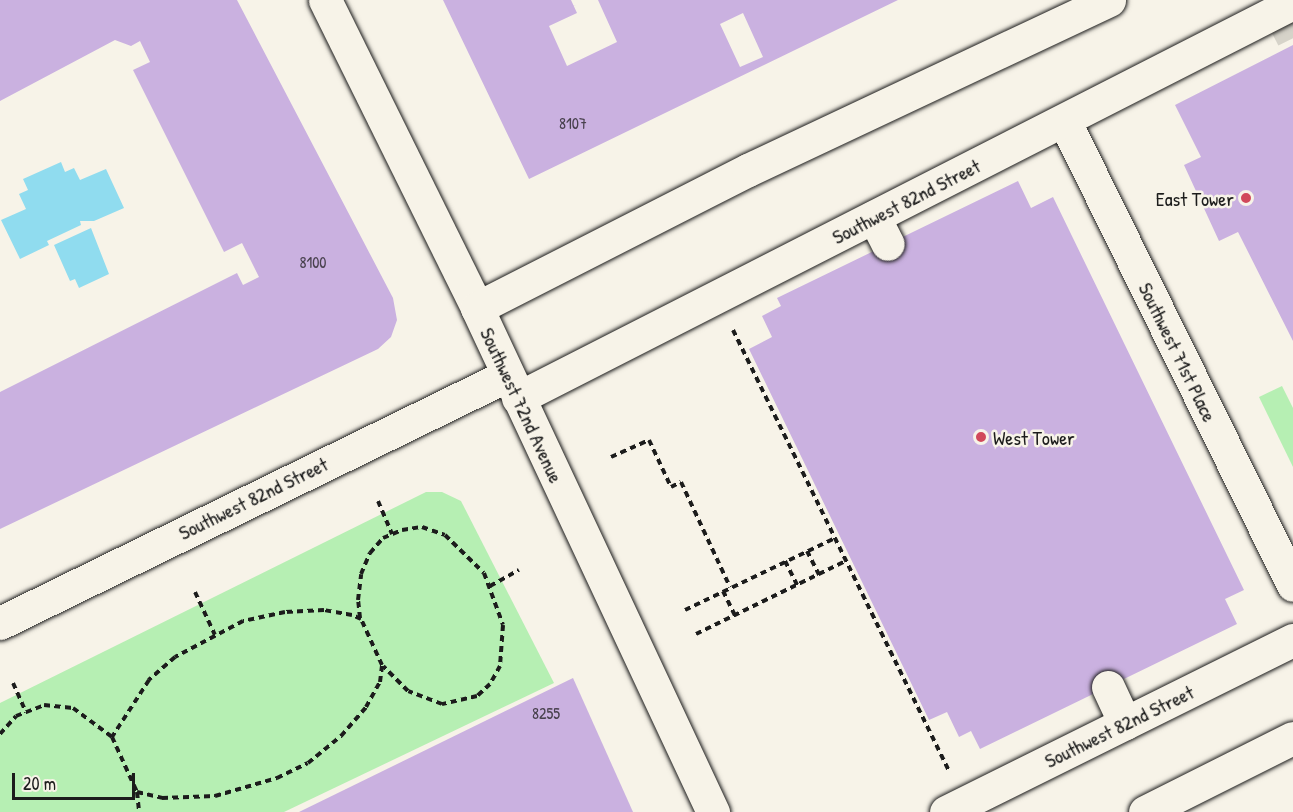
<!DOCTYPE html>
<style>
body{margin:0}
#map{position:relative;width:1293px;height:812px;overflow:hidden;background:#f7f3e8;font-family:"Patrick Hand",sans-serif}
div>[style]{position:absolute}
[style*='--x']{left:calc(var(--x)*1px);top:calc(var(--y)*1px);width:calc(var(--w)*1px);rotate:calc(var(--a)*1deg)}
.green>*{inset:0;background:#b6efb3}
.water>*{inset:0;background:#90dcef}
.building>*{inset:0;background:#cab1e0}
.minor-tunnel>*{height:33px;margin-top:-16.5px;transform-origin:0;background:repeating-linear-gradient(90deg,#d6d3c9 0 33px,transparent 0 49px)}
.path>*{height:4px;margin-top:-2px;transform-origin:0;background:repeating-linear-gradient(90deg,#1c1c1c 0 6px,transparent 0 10.5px)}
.roads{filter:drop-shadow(0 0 2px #1c1c1c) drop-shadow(0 0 2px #1c1c1c)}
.minor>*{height:33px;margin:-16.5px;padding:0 16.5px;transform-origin:16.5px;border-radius:16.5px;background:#f7f3e8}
.dots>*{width:16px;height:16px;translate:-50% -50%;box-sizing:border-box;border:3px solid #f7f3e8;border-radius:50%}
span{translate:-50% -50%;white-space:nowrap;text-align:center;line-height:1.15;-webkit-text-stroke:5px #f7f3e8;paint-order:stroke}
.number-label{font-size:16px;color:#48414d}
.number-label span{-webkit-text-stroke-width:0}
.poi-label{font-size:20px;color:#1c1c1c}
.right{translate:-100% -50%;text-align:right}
.left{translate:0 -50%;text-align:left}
.street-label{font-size:20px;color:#1c1c1c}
.scale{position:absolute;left:12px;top:773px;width:123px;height:27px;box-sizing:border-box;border:3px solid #1c1c1c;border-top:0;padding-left:8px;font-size:18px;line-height:21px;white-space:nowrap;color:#1c1c1c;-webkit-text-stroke:4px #f7f3e8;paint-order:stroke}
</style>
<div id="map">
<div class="green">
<i style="clip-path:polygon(1282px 386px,1293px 408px,1293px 467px,1259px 397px)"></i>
<i style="clip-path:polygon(426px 492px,442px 492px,461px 501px,554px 683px,284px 812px,0 812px,0 703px)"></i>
</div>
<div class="water">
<i style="clip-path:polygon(61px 162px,65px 172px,74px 168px,80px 180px,106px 169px,124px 208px,94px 221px,80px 221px,81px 225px,47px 241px,49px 245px,20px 259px,1px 220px,26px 209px,19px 194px,28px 190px,23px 179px)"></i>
<i style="clip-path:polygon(91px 228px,109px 274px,79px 288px,75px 279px,70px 281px,54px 245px)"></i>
</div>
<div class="building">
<i style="clip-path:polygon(0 0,237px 0,393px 298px,397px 320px,391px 337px,378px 349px,0 529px,0 392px,237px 273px,243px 285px,259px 277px,242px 243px,224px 252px,133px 70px,150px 62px,140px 41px,131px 46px,115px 40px,0 101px)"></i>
<i style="clip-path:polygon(evenodd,443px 0,571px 0,577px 13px,549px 26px,567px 66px,617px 42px,598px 0,898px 0,529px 179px,443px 0,743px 13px,763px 57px,740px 67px,720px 24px,743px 13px)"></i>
<i style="clip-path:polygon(1293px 45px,1293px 341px,1238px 232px,1219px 241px,1184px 165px,1201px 157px,1175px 105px)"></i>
<i style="clip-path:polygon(1018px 181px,1031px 208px,1053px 197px,1244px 590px,1225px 599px,1237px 624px,980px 749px,971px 731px,959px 737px,947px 712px,929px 720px,749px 349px,772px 337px,762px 316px,781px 306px,777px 298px)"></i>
<i style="clip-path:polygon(573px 678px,633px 812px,299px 812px)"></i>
</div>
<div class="minor-tunnel">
<i style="--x:1279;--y:10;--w:31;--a:63"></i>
</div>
<div class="path">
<i style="--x:733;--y:330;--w:490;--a:63.9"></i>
<i style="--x:611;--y:457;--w:42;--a:-24.1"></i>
<i style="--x:649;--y:440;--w:52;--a:64.9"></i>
<i style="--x:671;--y:487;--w:11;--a:-27"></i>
<i style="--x:681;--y:482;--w:116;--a:65"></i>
<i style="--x:378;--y:501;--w:36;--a:67"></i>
<i style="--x:807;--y:551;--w:27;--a:63"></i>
<i style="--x:785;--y:561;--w:27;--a:63"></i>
<i style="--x:490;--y:586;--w:33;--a:-29"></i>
<i style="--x:723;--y:591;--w:28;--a:64"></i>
<i style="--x:195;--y:592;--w:47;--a:65.1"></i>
<i style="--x:685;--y:610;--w:166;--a:-25.6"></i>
<i style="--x:360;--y:618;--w:18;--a:-96"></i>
<i style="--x:358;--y:600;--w:26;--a:-83"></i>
<i style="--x:361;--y:574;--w:23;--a:-67"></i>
<i style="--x:370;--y:553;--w:20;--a:-49"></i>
<i style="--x:383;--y:538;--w:21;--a:-23"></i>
<i style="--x:402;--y:530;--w:20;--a:-9"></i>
<i style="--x:422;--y:527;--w:24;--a:19"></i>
<i style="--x:445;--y:535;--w:54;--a:44.3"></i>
<i style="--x:484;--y:573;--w:55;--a:69.9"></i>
<i style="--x:503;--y:625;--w:41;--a:94.2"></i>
<i style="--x:500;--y:666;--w:21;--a:119"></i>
<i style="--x:490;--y:684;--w:18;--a:137"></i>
<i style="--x:477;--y:696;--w:36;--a:167"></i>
<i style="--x:442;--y:704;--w:36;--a:-159"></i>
<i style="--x:408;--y:691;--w:35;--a:-135"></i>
<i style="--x:696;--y:634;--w:167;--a:-26"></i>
<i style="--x:13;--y:683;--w:32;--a:66"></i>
<i style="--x:0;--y:734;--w:24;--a:-48"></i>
<i style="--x:16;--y:716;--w:30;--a:-21"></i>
<i style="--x:44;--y:705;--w:29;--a:6"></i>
<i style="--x:73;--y:708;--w:49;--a:36.6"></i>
<i style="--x:112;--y:737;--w:60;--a:65.6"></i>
<i style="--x:137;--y:792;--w:26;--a:13"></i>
<i style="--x:162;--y:798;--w:53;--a:-2.2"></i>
<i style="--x:215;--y:796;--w:65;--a:-16.2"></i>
<i style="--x:277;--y:778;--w:34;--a:-26"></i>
<i style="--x:308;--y:763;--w:43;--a:-39.3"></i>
<i style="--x:341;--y:736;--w:38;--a:-49"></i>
<i style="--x:366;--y:707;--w:29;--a:-61"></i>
<i style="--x:380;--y:682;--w:17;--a:-83"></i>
<i style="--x:382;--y:665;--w:51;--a:-114.5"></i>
<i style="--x:361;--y:619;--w:10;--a:-156"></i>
<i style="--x:352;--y:615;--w:28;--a:-170"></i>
<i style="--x:324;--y:610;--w:39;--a:177"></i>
<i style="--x:285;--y:612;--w:43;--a:167.9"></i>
<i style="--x:243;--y:621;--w:77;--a:152.1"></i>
<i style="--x:175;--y:657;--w:35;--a:139"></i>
<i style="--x:149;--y:680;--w:68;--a:123"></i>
<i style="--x:137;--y:792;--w:20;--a:84"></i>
</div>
<div class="roads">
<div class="minor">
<i style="--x:325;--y:0;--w:343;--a:63.7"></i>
<i style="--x:477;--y:308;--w:557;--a:64.91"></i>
<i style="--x:1064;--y:120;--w:518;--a:63.78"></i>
<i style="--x:874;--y:217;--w:30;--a:63"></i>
<i style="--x:477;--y:308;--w:304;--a:-27"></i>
<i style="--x:748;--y:170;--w:399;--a:-25.2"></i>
<i style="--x:518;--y:398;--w:870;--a:-27.01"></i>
<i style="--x:0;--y:623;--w:565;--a:-26.02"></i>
<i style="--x:1108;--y:687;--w:40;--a:65"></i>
<i style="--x:946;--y:812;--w:387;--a:-26.4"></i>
<i style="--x:1145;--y:812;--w:165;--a:-26.6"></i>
</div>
</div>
<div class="dots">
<i style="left:1246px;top:198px;background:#d1495b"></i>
<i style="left:981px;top:437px;background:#d1495b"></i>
</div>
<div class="number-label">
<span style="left:573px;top:123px">8107</span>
<span style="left:313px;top:262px">8100</span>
<span style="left:546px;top:713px">8255</span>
</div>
<div class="poi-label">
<span class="right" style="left:1234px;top:198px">East Tower</span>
<span class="left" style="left:993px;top:437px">West Tower</span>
</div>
<div class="street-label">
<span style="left:906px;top:201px;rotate:-27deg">Southwest 82nd Street</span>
<span style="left:1178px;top:352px;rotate:64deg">Southwest 71st Place</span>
<span style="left:522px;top:405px;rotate:65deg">Southwest 72nd Avenue</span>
<span style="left:253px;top:498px;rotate:-26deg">Southwest 82nd Street</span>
<span style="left:1119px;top:726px;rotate:-26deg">Southwest 82nd Street</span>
</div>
<div class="scale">20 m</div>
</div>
